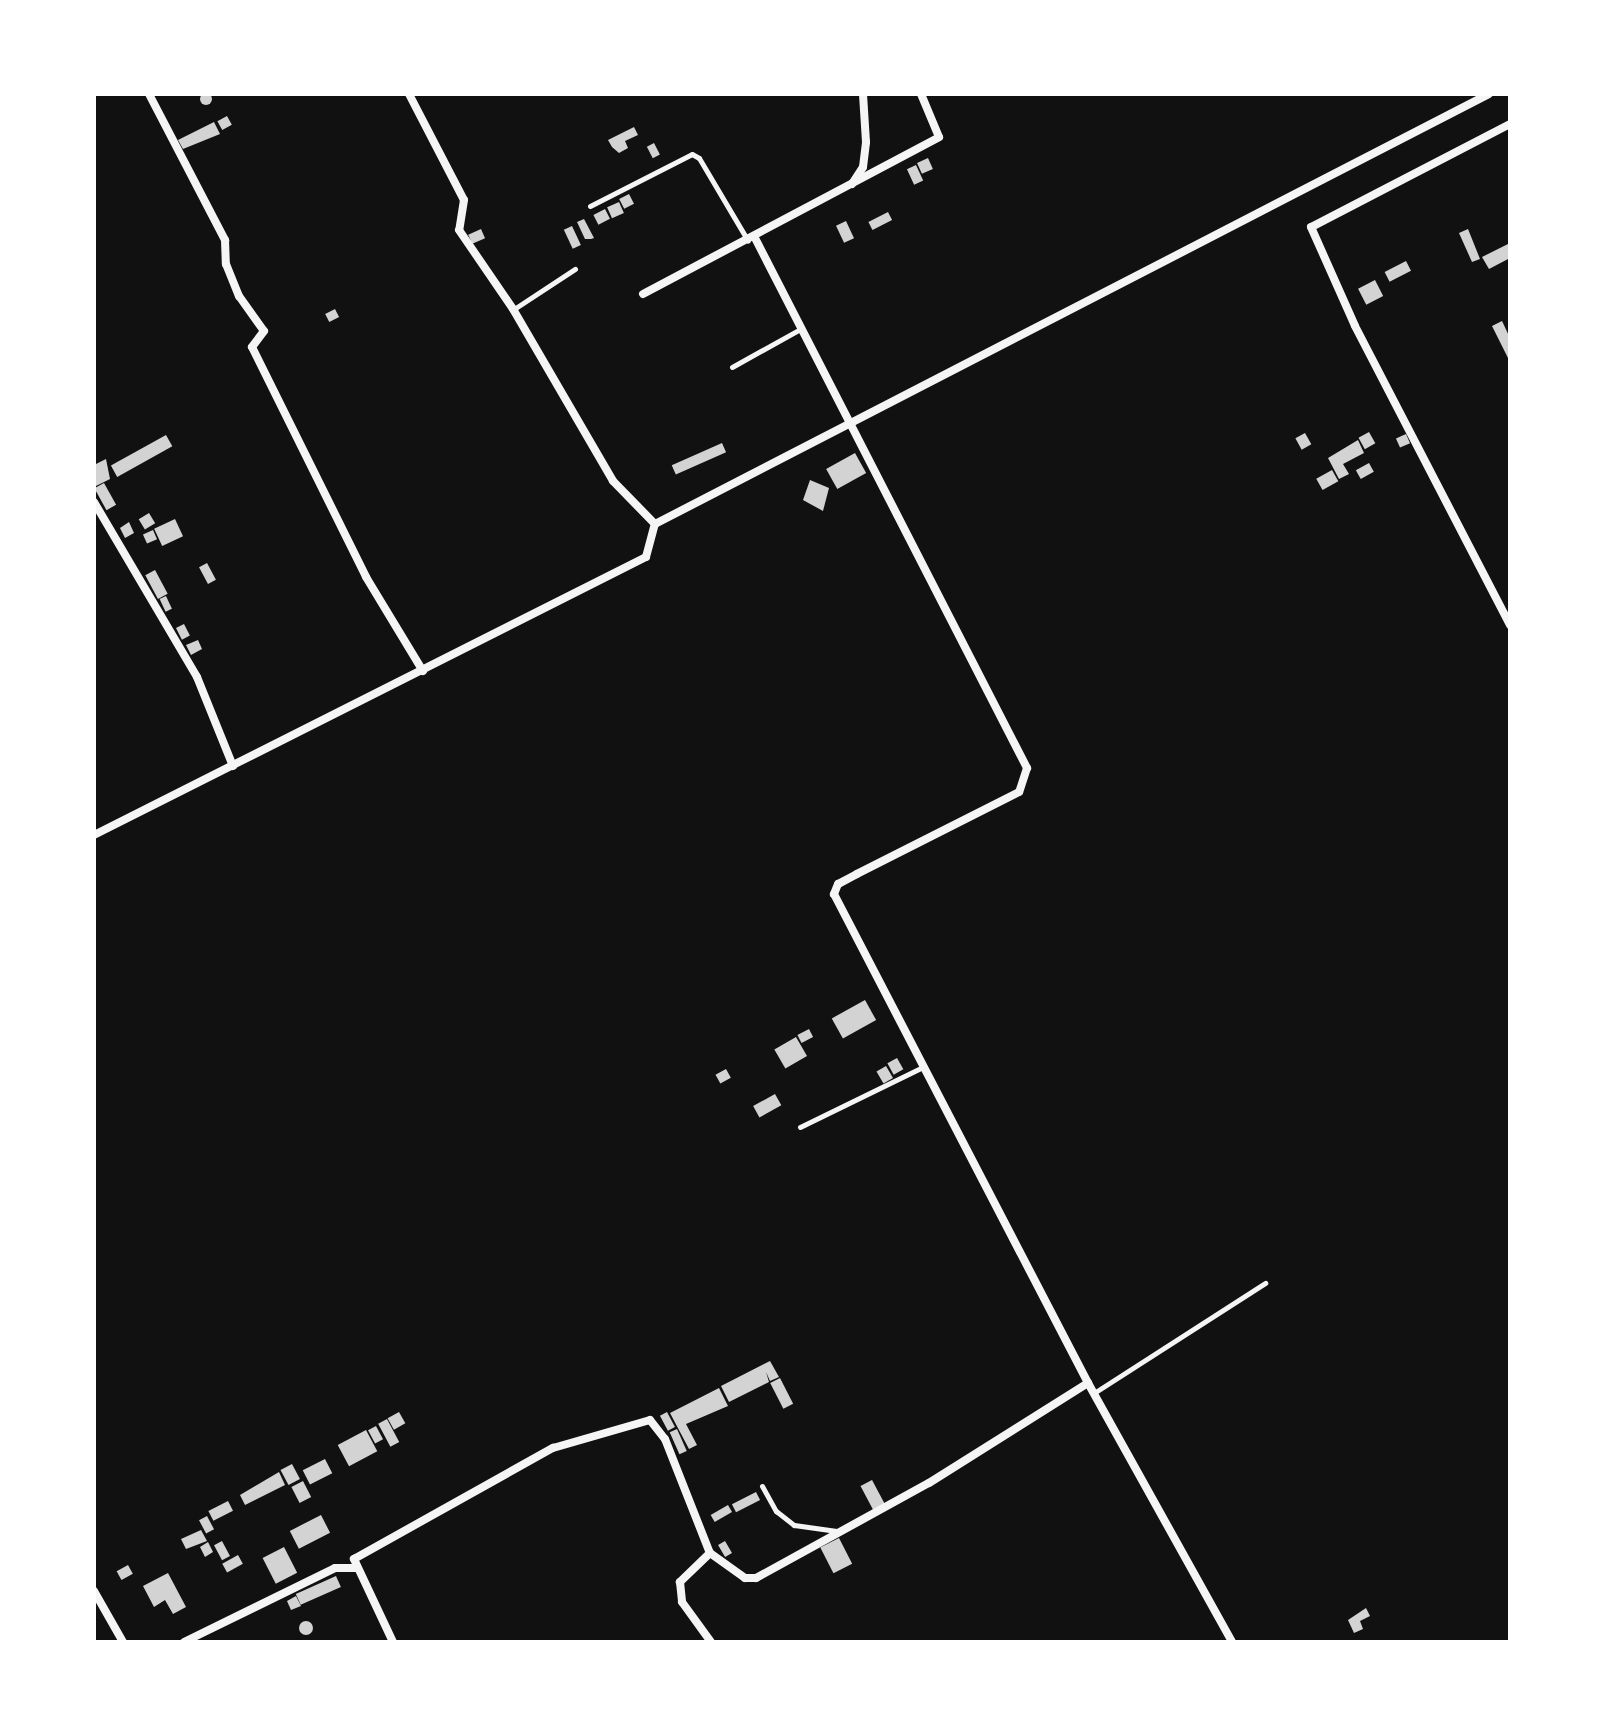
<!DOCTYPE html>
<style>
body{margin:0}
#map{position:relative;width:1604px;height:1736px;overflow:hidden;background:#111;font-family:"PT Sans Narrow",sans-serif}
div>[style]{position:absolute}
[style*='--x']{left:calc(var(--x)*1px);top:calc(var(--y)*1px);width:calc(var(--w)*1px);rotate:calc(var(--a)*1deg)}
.building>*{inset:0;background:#d3d3d3;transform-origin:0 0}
.round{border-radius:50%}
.service>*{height:5px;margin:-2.5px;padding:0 2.5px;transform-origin:2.5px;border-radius:2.5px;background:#f5f5f5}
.minor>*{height:8px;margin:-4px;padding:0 4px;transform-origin:4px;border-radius:4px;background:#f5f5f5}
span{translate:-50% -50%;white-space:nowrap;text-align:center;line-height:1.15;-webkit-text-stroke:7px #fff;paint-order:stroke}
.frame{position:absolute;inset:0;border:96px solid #fff;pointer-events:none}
</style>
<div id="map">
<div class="building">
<i class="round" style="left:200px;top:93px;width:12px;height:12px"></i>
<i style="left:227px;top:116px;width:10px;height:11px;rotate:61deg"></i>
<i style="clip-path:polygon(214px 122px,220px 134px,183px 149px,178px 140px)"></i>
<i style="clip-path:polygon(634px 127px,638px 135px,625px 141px,628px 148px,619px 153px,612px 147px,608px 140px)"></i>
<i style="left:654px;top:143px;width:13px;height:8px;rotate:63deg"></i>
<i style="left:928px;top:158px;width:12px;height:12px;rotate:66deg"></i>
<i style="left:916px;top:165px;width:17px;height:10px;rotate:65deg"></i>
<i style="left:629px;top:194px;width:11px;height:11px;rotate:63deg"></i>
<i style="left:619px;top:202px;width:12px;height:13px;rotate:66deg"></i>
<i style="left:605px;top:209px;width:11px;height:13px;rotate:63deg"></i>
<i style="left:888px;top:212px;width:9px;height:22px;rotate:63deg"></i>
<i style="clip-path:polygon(584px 219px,594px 238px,591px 239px,585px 239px,577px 222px)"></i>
<i style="left:846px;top:221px;width:19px;height:11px;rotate:65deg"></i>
<i style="left:572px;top:226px;width:21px;height:9px;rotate:65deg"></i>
<i style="left:481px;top:229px;width:10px;height:14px;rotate:66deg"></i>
<i style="clip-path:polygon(1468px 229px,1480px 259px,1472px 262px,1459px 233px)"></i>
<i style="clip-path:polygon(1510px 243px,1510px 258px,1489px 269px,1482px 257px)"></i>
<i style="left:1406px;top:261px;width:11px;height:24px;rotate:63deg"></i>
<i style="left:1375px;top:280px;width:18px;height:19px;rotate:63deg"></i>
<i style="left:335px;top:309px;width:9px;height:11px;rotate:63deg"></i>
<i style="clip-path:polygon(1502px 321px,1510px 338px,1510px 362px,1492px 326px)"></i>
<i style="left:1369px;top:432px;width:13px;height:12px;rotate:61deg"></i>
<i style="left:1305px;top:433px;width:13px;height:11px;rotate:61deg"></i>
<i style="left:1406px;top:434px;width:10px;height:11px;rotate:66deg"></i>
<i style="left:166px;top:435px;width:13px;height:63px;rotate:61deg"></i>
<i style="clip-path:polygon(1358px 440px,1364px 453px,1343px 464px,1349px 474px,1339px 479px,1328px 458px)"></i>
<i style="left:722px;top:443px;width:10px;height:55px;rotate:66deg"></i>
<i style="left:855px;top:453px;width:23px;height:33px;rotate:61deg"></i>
<i style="clip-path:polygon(106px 459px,110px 479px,94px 487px,94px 465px)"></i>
<i style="left:1369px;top:463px;width:10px;height:15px;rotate:61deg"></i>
<i style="left:1332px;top:470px;width:13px;height:18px;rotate:61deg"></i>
<i style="clip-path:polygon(810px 480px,829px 488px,823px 511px,803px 500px)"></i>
<i style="left:104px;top:483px;width:25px;height:11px;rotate:61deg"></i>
<i style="left:149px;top:513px;width:12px;height:12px;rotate:59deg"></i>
<i style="left:175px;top:519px;width:19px;height:23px;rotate:65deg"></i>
<i style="clip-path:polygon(129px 522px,134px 533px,125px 538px,120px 528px)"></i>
<i style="left:153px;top:530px;width:10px;height:11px;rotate:66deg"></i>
<i style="left:207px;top:563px;width:19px;height:9px;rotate:62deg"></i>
<i style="left:155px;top:570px;width:27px;height:11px;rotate:62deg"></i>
<i style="left:166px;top:596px;width:14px;height:7px;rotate:65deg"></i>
<i style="left:184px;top:624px;width:13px;height:9px;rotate:63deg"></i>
<i style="clip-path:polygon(198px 640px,202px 649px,191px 655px,186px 645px)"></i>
<i style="left:865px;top:1000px;width:23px;height:38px;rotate:61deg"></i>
<i style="left:809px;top:1029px;width:9px;height:13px;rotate:63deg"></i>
<i style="left:796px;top:1037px;width:22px;height:25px;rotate:60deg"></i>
<i style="left:897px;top:1058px;width:13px;height:11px;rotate:61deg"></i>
<i style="left:886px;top:1066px;width:14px;height:11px;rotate:60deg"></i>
<i style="left:726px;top:1069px;width:10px;height:12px;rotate:61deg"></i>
<i style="left:775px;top:1094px;width:13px;height:25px;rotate:61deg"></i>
<i style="clip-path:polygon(770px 1361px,779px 1377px,770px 1381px,766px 1372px,769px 1382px,729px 1402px,721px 1386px)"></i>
<i style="left:780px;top:1378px;width:29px;height:11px;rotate:63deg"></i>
<i style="clip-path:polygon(719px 1388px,728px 1406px,686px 1424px,697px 1445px,689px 1449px,670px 1413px)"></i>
<i style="left:399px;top:1412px;width:13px;height:13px;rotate:61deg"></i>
<i style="left:667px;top:1412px;width:17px;height:8px;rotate:62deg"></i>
<i style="left:387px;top:1419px;width:26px;height:10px;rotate:62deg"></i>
<i style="left:376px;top:1426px;width:15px;height:9px;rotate:62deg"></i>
<i style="left:677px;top:1429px;width:24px;height:8px;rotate:66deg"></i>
<i style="left:366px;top:1430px;width:24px;height:32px;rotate:62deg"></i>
<i style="left:325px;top:1459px;width:16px;height:25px;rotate:63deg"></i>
<i style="left:292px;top:1464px;width:17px;height:13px;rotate:62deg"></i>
<i style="clip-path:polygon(279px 1472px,285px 1485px,245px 1505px,240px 1495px)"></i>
<i style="left:872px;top:1480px;width:27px;height:13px;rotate:62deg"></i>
<i style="left:303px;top:1481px;width:18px;height:13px;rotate:63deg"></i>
<i style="left:756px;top:1492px;width:9px;height:27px;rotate:63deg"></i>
<i style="left:228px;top:1501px;width:11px;height:22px;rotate:63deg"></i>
<i style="left:728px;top:1505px;width:8px;height:20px;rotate:60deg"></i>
<i style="left:321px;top:1515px;width:20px;height:35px;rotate:63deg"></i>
<i style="left:207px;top:1516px;width:15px;height:9px;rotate:62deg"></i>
<i style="clip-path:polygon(201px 1530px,207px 1541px,186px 1549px,181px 1539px)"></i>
<i style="left:839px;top:1538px;width:29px;height:21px;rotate:63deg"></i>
<i style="left:222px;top:1541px;width:17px;height:9px;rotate:62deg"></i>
<i style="left:725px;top:1541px;width:14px;height:8px;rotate:60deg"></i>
<i style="clip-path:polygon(208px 1542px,213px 1552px,205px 1557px,200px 1547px)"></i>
<i style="left:284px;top:1547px;width:29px;height:24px;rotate:63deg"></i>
<i style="left:238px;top:1555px;width:10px;height:18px;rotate:61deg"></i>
<i style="left:128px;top:1565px;width:10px;height:13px;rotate:61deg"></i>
<i style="clip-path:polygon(168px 1573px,186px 1607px,173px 1614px,165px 1600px,154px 1607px,143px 1586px)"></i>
<i style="left:336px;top:1576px;width:12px;height:44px;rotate:66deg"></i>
<i style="clip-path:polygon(296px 1596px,301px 1606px,291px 1610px,287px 1601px)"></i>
<i style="clip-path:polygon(1366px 1608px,1370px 1616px,1360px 1621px,1363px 1629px,1354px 1633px,1348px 1620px)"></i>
<i class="round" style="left:299px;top:1621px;width:14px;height:14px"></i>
</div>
<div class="service">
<i style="--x:590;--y:206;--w:114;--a:-27"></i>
<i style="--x:692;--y:154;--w:8;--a:30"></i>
<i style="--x:699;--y:158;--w:96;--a:59.4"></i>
<i style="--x:514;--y:309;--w:73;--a:-33.3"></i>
<i style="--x:732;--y:367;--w:80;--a:-29.1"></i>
<i style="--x:800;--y:1127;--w:135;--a:-26"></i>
<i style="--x:1097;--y:1391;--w:200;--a:-32.7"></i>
<i style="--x:762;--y:1486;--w:29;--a:61"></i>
<i style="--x:776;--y:1511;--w:23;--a:38"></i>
<i style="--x:794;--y:1525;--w:43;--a:7.9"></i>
</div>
<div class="minor">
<i style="--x:149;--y:94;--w:165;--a:62.5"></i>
<i style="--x:225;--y:240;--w:24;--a:88"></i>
<i style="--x:226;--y:264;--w:35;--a:68"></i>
<i style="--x:239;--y:296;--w:43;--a:54.5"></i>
<i style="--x:264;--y:331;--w:20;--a:127"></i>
<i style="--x:252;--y:347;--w:257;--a:63.6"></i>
<i style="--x:366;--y:577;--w:110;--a:58.8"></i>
<i style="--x:409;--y:94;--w:119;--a:62.6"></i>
<i style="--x:464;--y:200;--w:30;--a:99"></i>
<i style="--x:459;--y:230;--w:96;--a:55.6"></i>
<i style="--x:513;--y:309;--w:199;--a:59.8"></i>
<i style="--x:613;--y:481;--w:60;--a:45.7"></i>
<i style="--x:1510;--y:124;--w:224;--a:152.6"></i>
<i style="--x:1311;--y:227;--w:108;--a:66"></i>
<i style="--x:1355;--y:326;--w:337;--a:62.6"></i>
<i style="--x:852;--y:184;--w:20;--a:-57"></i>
<i style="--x:863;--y:167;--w:25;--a:-83"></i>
<i style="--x:866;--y:142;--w:48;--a:-93.6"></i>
<i style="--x:755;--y:238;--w:596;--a:62.83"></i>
<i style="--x:1027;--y:768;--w:25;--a:108"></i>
<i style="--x:1019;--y:792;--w:182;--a:153.2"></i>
<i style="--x:857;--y:874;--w:21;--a:152"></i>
<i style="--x:838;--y:884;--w:11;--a:112"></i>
<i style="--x:834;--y:894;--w:551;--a:62.55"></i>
<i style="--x:1088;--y:1383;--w:296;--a:60.9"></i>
<i style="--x:643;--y:294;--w:335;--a:-27.9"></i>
<i style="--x:939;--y:137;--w:47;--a:-112.7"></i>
<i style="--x:94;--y:502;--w:203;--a:59.5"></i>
<i style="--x:197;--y:677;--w:96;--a:68"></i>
<i style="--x:94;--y:835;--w:618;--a:-26.73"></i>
<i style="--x:646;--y:557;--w:34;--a:-75"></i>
<i style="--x:655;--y:524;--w:938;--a:-27.28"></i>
<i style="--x:710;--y:1553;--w:42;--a:136"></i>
<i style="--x:680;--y:1582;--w:20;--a:84"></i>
<i style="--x:682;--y:1602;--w:49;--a:54.1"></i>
<i style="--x:94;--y:1591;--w:59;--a:60.4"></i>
<i style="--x:184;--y:1642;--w:168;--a:-26.1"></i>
<i style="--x:335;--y:1568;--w:21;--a:0"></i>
<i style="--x:393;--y:1642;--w:92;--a:-115.2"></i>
<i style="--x:354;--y:1559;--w:228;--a:-29.2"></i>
<i style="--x:553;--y:1448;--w:101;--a:-16.1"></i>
<i style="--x:650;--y:1420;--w:24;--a:52"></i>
<i style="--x:665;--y:1439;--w:123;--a:68.5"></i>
<i style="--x:710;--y:1553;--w:43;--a:35.5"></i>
<i style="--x:745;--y:1578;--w:11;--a:0"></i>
<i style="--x:756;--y:1578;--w:197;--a:-28.8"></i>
<i style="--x:929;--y:1483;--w:188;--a:-32.2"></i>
</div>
<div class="frame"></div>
</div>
